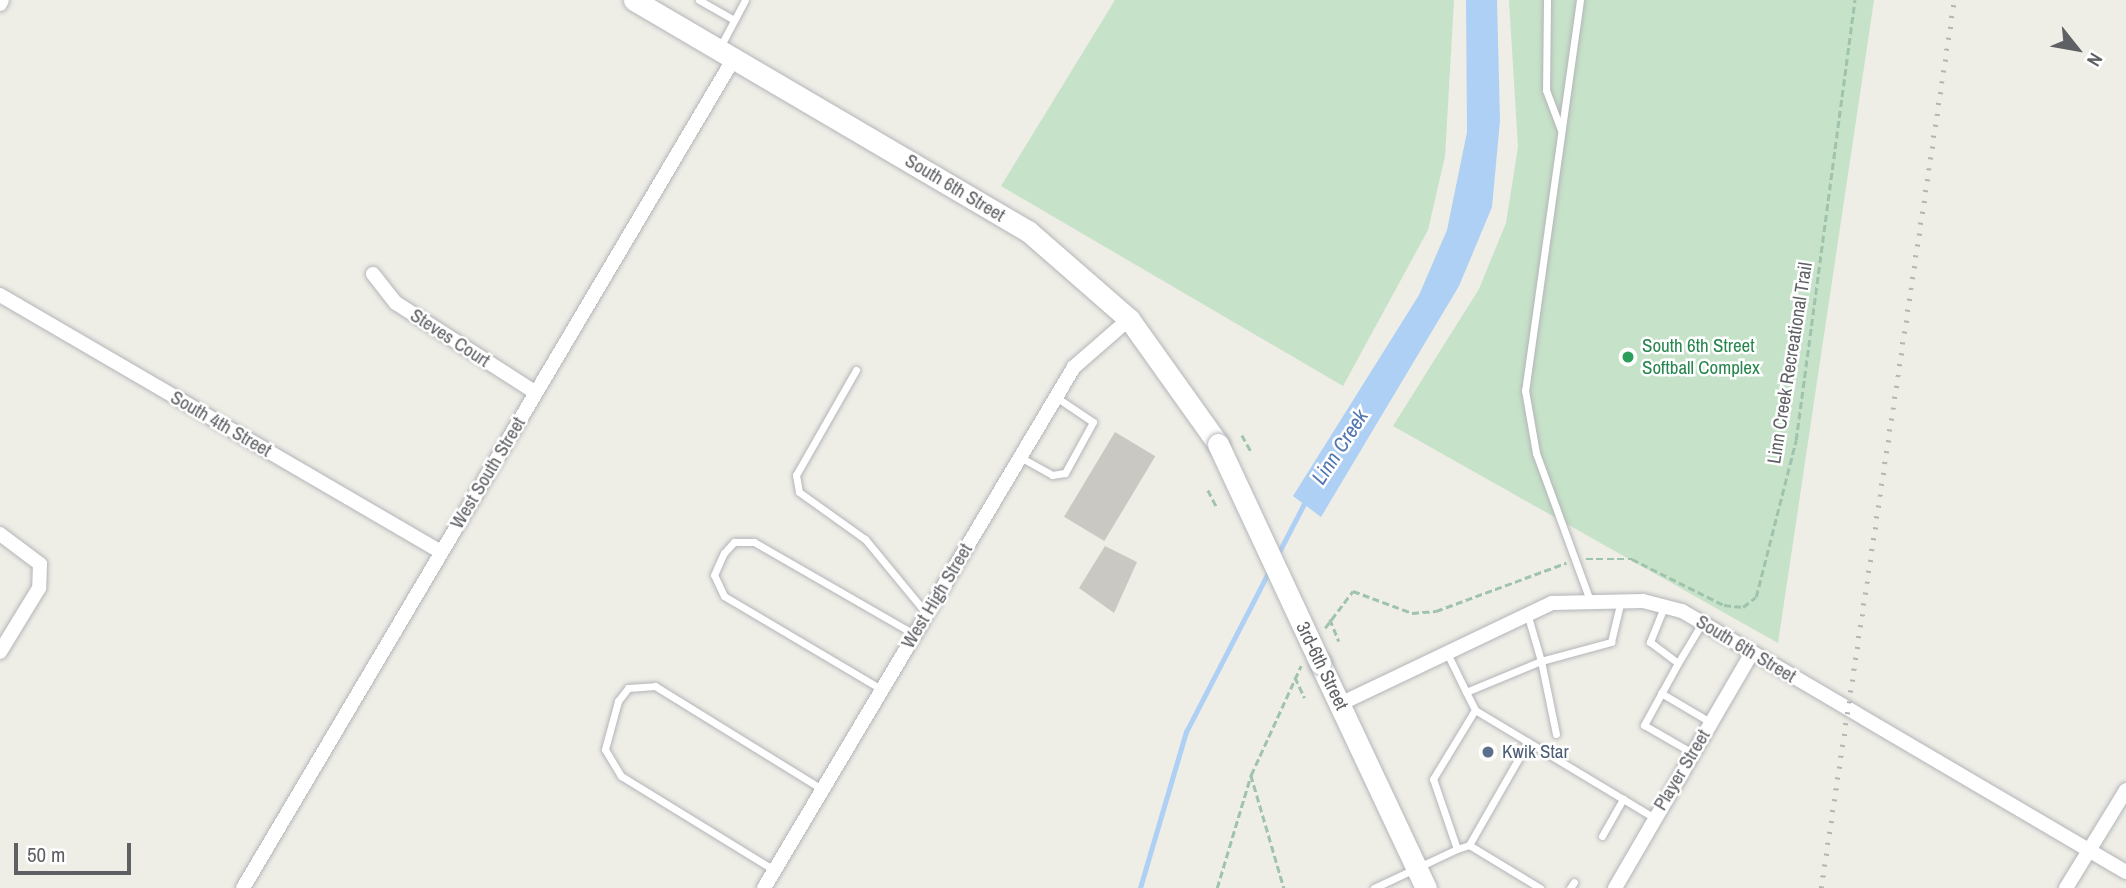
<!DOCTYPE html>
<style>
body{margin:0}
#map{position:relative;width:2126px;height:888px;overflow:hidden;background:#eeede6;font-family:"Archivo Narrow",sans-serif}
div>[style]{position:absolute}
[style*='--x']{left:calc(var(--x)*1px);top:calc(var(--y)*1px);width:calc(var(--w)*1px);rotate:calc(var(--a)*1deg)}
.green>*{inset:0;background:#c6e2c8}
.water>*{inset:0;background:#afd0f5}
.stream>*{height:4.5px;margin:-2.25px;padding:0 2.25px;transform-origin:2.25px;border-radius:2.25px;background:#afd0f5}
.building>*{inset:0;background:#cac8c2;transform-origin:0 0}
.path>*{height:2.5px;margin-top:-1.25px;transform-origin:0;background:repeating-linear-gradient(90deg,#9fc3ad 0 7px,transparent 0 10.5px)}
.roads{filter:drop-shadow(0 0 2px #b3b5b9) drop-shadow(0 0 2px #b3b5b9)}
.lane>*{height:7px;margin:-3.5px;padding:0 3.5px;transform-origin:3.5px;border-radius:3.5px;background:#fff}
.street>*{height:14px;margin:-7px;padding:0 7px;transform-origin:7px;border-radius:7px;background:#fff}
.secondary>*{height:21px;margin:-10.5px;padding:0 10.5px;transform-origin:10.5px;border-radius:10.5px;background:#fff}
.rail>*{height:4.5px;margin-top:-2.25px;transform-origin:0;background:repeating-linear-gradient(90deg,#b4b4b5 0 2px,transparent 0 11px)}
.bridges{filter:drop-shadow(0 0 2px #b5b7bb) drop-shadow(0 0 2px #b5b7bb)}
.secondary-bridge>*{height:21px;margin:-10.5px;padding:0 10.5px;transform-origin:10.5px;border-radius:10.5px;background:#fff}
.dots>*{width:19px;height:19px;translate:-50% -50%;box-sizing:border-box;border:4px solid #fff;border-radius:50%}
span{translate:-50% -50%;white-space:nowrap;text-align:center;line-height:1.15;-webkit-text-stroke:5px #fff;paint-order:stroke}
.street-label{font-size:19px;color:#5e6064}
.leisure-label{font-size:19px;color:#27864d}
.left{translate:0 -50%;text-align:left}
.service-label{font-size:19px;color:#4e5e75}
.water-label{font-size:21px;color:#5175ae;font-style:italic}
.north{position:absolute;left:2042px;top:14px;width:70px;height:70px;-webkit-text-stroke:5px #fff;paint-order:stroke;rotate:121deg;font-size:19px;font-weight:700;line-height:28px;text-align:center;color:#5e6064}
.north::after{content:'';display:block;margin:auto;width:24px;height:32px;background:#5e6064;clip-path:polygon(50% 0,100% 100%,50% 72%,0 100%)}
.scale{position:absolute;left:14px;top:843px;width:117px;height:32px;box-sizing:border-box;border:4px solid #5e6064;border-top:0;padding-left:9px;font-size:21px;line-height:24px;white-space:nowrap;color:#5e6064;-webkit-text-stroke:5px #fff;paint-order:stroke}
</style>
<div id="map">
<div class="green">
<i style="clip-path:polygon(1115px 0,1454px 0,1445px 156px,1428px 230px,1343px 386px,1001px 186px)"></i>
<i style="clip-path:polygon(1509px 0,1874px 0,1778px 643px,1393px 426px,1479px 289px,1506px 223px,1518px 147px)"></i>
</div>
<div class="water">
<i style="clip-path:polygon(1466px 0,1497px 0,1500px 121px,1492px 207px,1459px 286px,1321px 517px,1293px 496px,1419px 295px,1447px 230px,1467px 132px)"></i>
</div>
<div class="stream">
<i style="--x:1278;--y:554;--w:61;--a:-62.6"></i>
<i style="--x:1140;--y:888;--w:163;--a:-73.6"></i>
<i style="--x:1186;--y:732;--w:181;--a:-62.7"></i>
</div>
<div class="building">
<i style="left:1115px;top:432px;width:47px;height:99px;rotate:31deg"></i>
<i style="clip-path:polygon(1105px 546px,1137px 562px,1114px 613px,1079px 588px)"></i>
</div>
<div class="path">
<i style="--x:1242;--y:435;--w:18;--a:61"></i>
<i style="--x:1208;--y:490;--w:20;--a:63"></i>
<i style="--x:1586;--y:559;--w:46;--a:0"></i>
<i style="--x:1632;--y:559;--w:103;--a:26.6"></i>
<i style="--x:1724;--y:605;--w:19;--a:6"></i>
<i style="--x:1743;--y:607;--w:16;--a:-38"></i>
<i style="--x:1756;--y:597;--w:162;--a:-75.7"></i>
<i style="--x:1796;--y:440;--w:444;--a:-82.4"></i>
<i style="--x:1330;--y:619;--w:24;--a:68"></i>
<i style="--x:1325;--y:628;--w:46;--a:-52.9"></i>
<i style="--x:1353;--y:591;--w:63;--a:20.4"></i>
<i style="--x:1412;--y:613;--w:24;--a:-5"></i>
<i style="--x:1436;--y:611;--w:139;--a:-20.3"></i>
<i style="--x:1295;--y:677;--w:23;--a:65"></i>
<i style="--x:1251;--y:775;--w:118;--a:73.7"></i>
<i style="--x:1217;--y:888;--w:118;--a:-73.3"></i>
<i style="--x:1251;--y:775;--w:120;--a:-65.4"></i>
</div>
<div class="roads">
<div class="lane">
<i style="--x:699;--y:0;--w:40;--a:29.7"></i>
<i style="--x:1547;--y:0;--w:90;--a:90.6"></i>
<i style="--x:1546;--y:90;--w:43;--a:69.4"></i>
<i style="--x:1580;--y:0;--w:394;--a:98"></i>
<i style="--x:1525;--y:390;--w:64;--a:80.1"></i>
<i style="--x:1536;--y:453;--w:154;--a:69.9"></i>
<i style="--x:719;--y:49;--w:55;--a:-62"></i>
<i style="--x:856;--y:370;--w:121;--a:119.7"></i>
<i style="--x:796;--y:475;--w:17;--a:80"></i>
<i style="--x:799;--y:492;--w:81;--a:35.5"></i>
<i style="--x:865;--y:539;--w:96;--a:50.5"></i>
<i style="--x:1020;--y:457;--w:37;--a:29"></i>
<i style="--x:1052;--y:475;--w:13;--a:-9"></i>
<i style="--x:1065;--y:473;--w:58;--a:-61.2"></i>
<i style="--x:1093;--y:422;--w:45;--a:-146"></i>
<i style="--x:1664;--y:607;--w:38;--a:112"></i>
<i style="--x:1650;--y:642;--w:35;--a:37"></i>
<i style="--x:1678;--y:663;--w:71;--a:118.7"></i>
<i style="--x:1644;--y:725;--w:54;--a:29.9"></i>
<i style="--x:1447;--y:653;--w:43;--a:64"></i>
<i style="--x:1466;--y:692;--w:81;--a:-22.5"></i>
<i style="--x:1541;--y:661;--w:50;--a:-106.3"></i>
<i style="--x:1678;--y:663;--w:47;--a:-59"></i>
<i style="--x:881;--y:689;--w:182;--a:-149.4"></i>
<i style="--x:724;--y:596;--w:23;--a:-115"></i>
<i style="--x:714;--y:575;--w:24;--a:-66"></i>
<i style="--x:724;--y:553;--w:15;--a:-48"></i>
<i style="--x:734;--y:542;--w:20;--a:0"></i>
<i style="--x:754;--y:542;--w:185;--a:29.9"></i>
<i style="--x:1466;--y:692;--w:20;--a:63"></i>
<i style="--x:1475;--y:710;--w:208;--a:31"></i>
<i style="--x:1661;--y:693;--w:57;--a:30.6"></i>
<i style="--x:1556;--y:734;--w:75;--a:-101.6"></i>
<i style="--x:1541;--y:661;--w:73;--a:-15.2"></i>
<i style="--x:1611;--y:642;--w:43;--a:-76.6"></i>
<i style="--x:1602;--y:836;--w:43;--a:-60.4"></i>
<i style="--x:1469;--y:845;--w:119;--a:-60.2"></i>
<i style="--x:1457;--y:849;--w:13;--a:-18"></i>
<i style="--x:1469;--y:845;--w:83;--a:31.2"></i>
<i style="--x:774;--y:870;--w:180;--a:-148.4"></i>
<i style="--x:621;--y:776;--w:31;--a:-121"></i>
<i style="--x:605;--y:749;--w:50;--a:-74.8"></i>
<i style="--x:618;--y:701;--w:16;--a:-52"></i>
<i style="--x:628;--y:688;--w:27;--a:-4"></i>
<i style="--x:655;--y:686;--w:196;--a:31.7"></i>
<i style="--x:1374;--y:888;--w:92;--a:-25.2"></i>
<i style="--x:1457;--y:849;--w:74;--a:-108.9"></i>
<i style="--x:1433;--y:779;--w:81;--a:-58.7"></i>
<i style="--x:1570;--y:888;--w:7;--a:-56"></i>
</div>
<div class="street">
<i style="--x:0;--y:4;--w:4;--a:-63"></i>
<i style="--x:373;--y:274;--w:37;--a:52"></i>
<i style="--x:396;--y:303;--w:166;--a:32.7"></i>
<i style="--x:0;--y:295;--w:510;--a:30.23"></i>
<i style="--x:0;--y:534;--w:50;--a:36.9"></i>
<i style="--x:40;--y:564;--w:24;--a:92"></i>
<i style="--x:39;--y:588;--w:75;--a:121.4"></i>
<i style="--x:1340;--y:704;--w:235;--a:-25.5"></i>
<i style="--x:1552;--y:603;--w:91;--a:-1.3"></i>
<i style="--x:1643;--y:601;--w:40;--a:14.4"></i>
<i style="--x:1682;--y:611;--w:515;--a:30.45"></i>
<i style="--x:243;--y:888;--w:964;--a:-59.39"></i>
<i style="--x:764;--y:888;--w:606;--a:-59.25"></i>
<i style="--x:1074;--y:367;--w:73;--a:-41.1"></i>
<i style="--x:1615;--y:888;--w:272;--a:-59.8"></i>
<i style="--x:2066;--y:888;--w:115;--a:-58.5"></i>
</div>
<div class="secondary">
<i style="--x:634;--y:0;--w:457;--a:30.4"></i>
<i style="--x:1028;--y:231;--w:134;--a:41.1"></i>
<i style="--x:1129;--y:319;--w:153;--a:54.5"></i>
<i style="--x:1320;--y:663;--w:249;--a:64.8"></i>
</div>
</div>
<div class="rail">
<i style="--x:1821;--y:888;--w:898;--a:-81.48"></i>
</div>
<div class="bridges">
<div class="secondary-bridge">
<i style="--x:1218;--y:444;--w:242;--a:65"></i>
</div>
</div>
<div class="dots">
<i style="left:1628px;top:357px;background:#2e9e5b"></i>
<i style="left:1488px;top:752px;background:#5c6f8a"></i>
</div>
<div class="street-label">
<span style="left:955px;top:188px;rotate:31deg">South 6th Street</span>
<span style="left:450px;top:338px;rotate:33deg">Steves Court</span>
<span style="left:1790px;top:363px;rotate:-81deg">Linn Creek Recreational Trail</span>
<span style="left:221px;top:424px;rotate:30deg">South 4th Street</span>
<span style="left:488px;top:473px;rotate:-59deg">West South Street</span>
<span style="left:937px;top:596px;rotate:-59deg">West High Street</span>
<span style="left:1746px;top:649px;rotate:31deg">South 6th Street</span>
<span style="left:1322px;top:666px;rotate:64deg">3rd-6th Street</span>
<span style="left:1682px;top:770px;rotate:-59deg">Player Street</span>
</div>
<div class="leisure-label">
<span class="left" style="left:1642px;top:357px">South 6th Street<br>Softball Complex</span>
</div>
<div class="service-label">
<span class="left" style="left:1502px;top:752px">Kwik Star</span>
</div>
<div class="water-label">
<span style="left:1340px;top:447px;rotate:-57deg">Linn Creek</span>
</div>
<div class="north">N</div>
<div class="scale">50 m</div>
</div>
